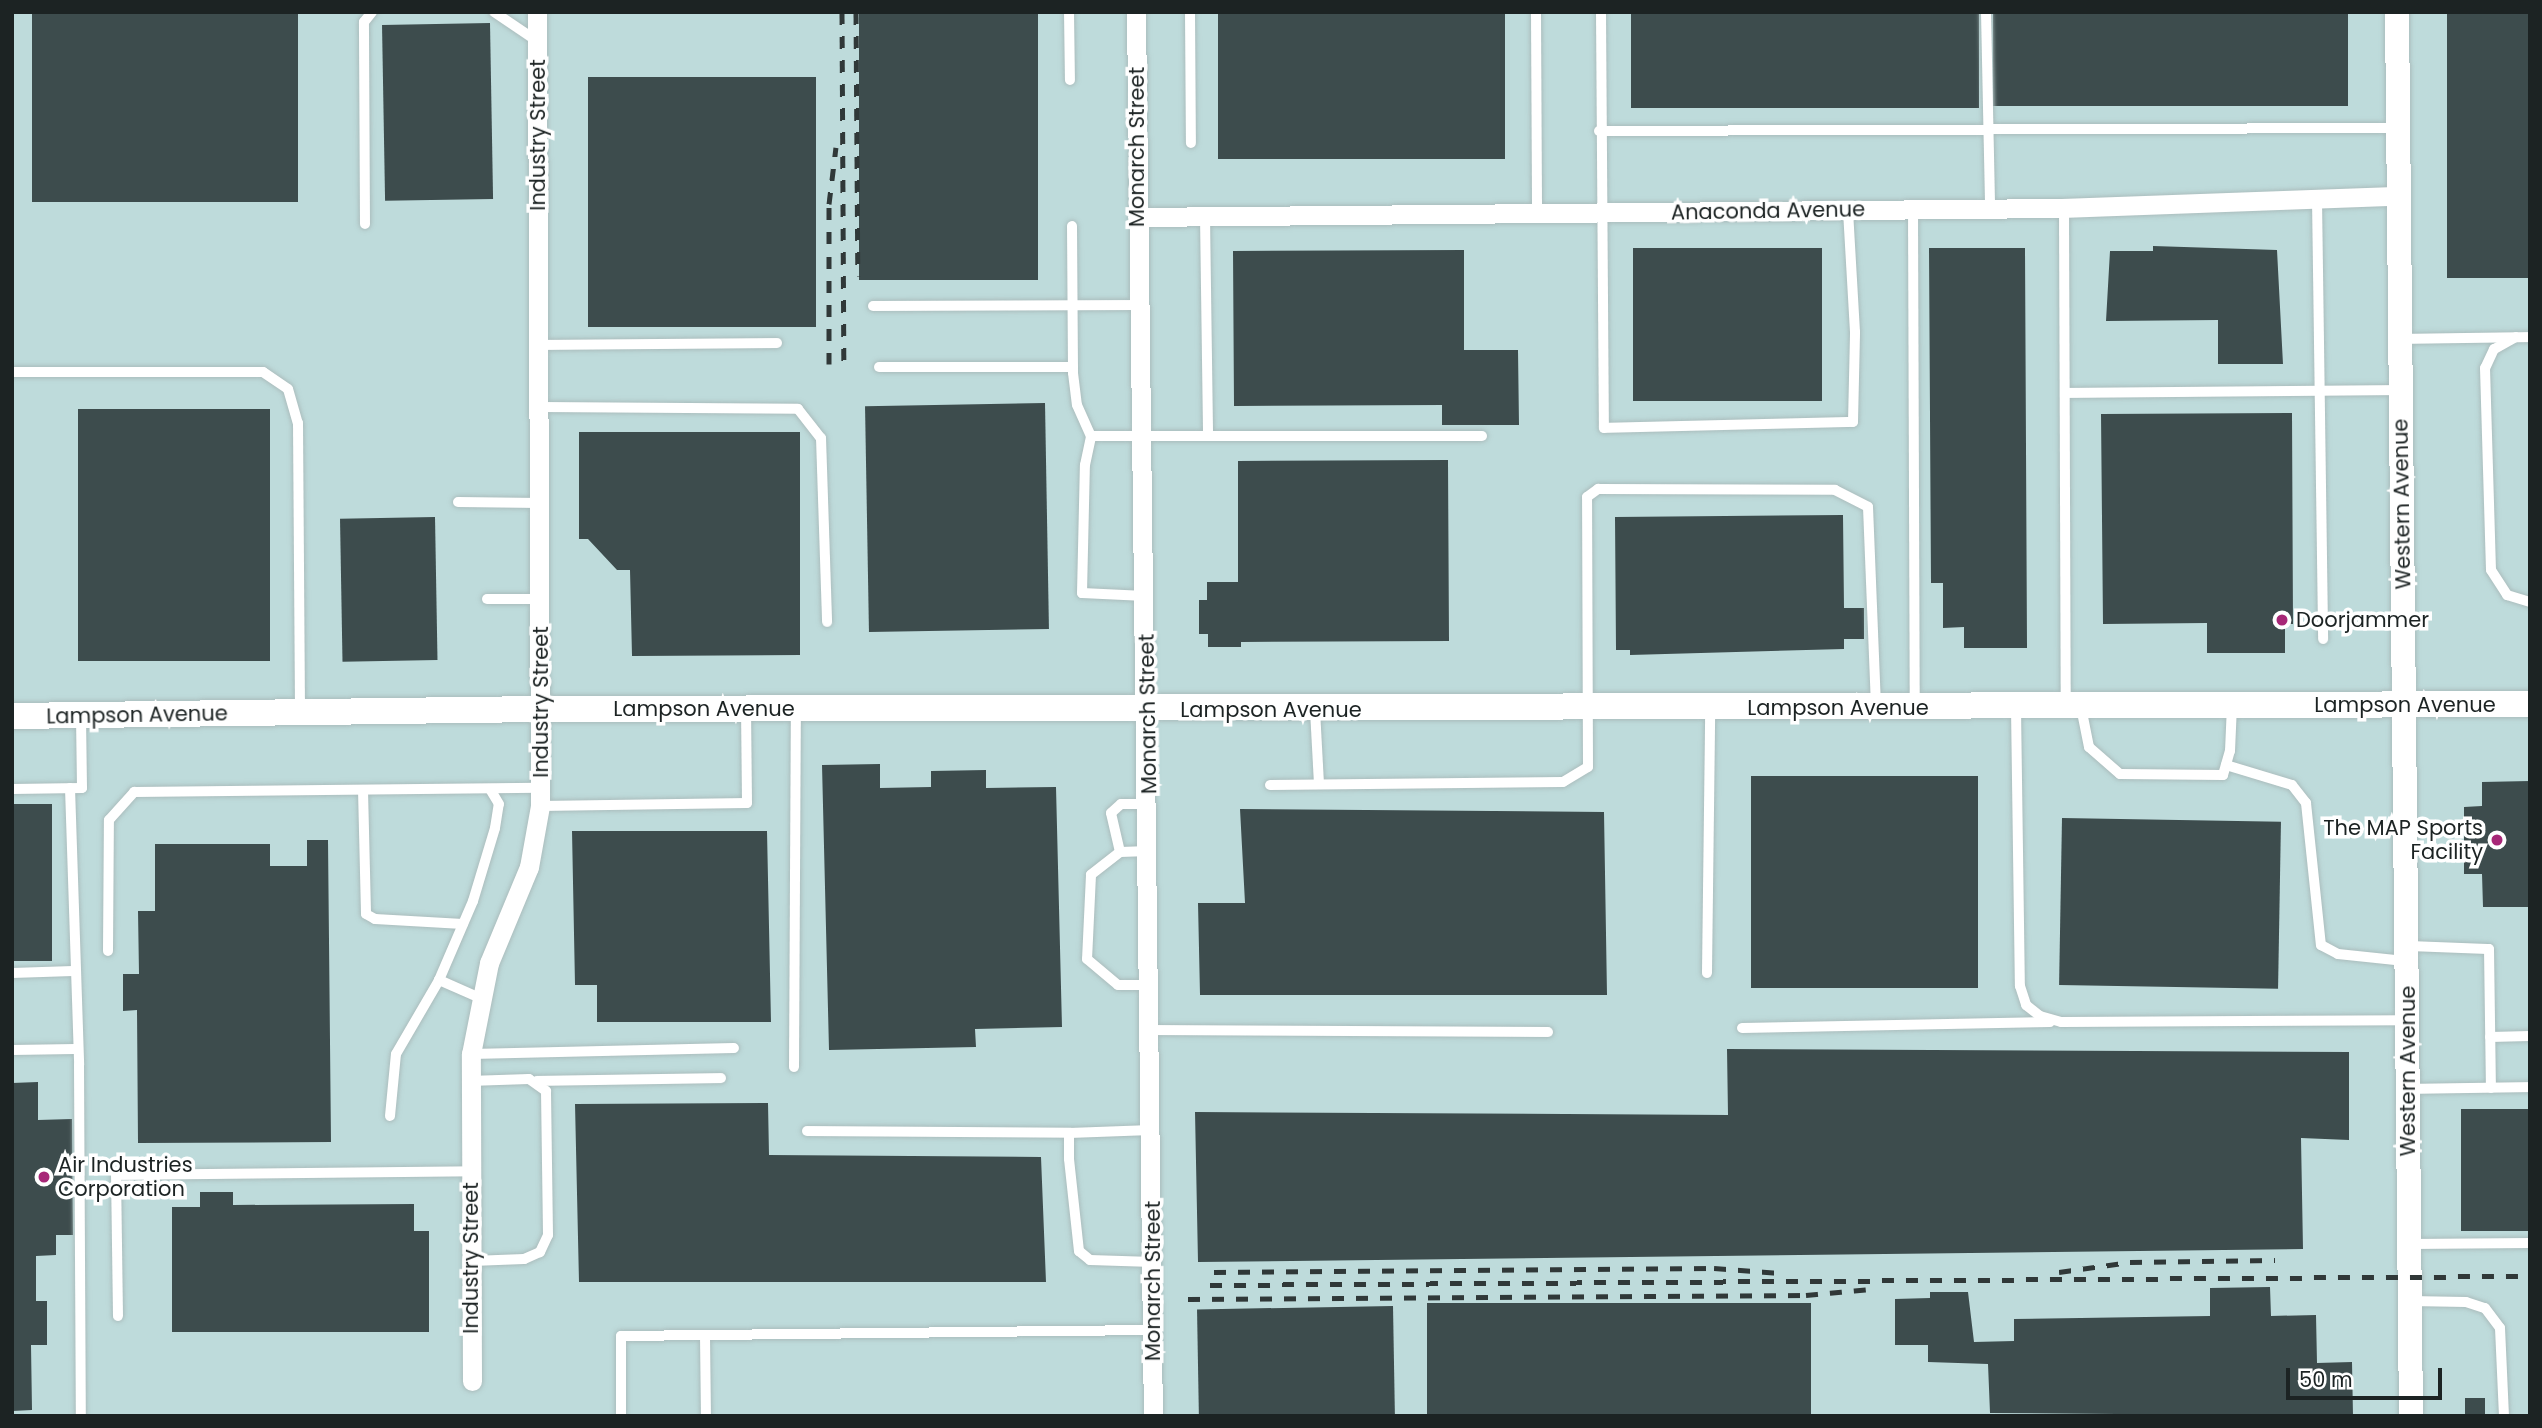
<!DOCTYPE html>
<style>
body{margin:0}
#map{position:relative;width:2542px;height:1428px;overflow:hidden;background:#d1e4e4;font-family:Poppins,sans-serif}
div>[style]{position:absolute}
[style*='--x']{left:calc(var(--x)*1px);top:calc(var(--y)*1px);width:calc(var(--w)*1px);rotate:calc(var(--a)*1deg)}
.built>*{inset:0;background:#bedbdb;transform-origin:0 0}
.building>*{inset:0;background:#3d4c4d;transform-origin:0 0}
.roads{filter:drop-shadow(0 0 2px #abbdbd) drop-shadow(0 0 2px #abbdbd)}
.service>*{height:10px;margin:-5px;padding:0 5px;transform-origin:5px;border-radius:5px;background:#fff}
.minor>*{height:19px;margin:-9.5px;padding:0 9.5px;transform-origin:9.5px;border-radius:9.5px;background:#fff}
.tertiary>*{height:24px;margin:-12px;padding:0 12px;transform-origin:12px;border-radius:12px;background:#fff}
.secondary>*{height:26px;margin:-13px;padding:0 13px;transform-origin:13px;border-radius:13px;background:#fff}
.rail>*{height:5px;margin-top:-2.5px;transform-origin:0;background:repeating-linear-gradient(90deg,#303838 0 12px,transparent 0 24px)}
.dots>*{width:19px;height:19px;translate:-50% -50%;box-sizing:border-box;border:4px solid #fff;border-radius:50%}
span{translate:-50% -50%;white-space:nowrap;text-align:center;line-height:1.15;-webkit-text-stroke:7px #fff;paint-order:stroke}
.street-label{font-size:21px;color:#1c2323}
.poi-label{font-size:21px;color:#1c2323}
.left{translate:0 -50%;text-align:left}
.right{translate:-100% -50%;text-align:right}
.frame{position:absolute;inset:0;border:14px solid #1c2323;pointer-events:none}
.scale{position:absolute;left:2286px;top:1368px;width:156px;height:32px;box-sizing:border-box;border:4px solid #1c2323;border-top:0;padding-left:9px;font-size:21px;line-height:24px;white-space:nowrap;color:#1c2323;-webkit-text-stroke:5px #fff;paint-order:stroke}
</style>
<div id="map">
<div class="built">
<i style="left:12px;top:12px;width:2518px;height:1404px"></i>
</div>
<div class="building">
<i style="left:32px;top:12px;width:266px;height:190px"></i>
<i style="left:859px;top:12px;width:179px;height:268px"></i>
<i style="left:1218px;top:12px;width:287px;height:147px"></i>
<i style="left:1631px;top:12px;width:348px;height:96px"></i>
<i style="left:1993px;top:12px;width:355px;height:94px"></i>
<i style="left:2447px;top:12px;width:83px;height:266px"></i>
<i style="left:490px;top:23px;width:176px;height:108px;rotate:89deg"></i>
<i style="left:816px;top:77px;width:250px;height:228px;rotate:90deg"></i>
<i style="clip-path:polygon(2153px 246px,2277px 250px,2283px 364px,2218px 364px,2218px 320px,2106px 321px,2110px 251px,2153px 251px)"></i>
<i style="left:1822px;top:248px;width:153px;height:189px;rotate:90deg"></i>
<i style="clip-path:polygon(1929px 248px,2025px 248px,2027px 648px,1964px 648px,1964px 627px,1943px 628px,1943px 583px,1931px 583px)"></i>
<i style="clip-path:polygon(1464px 250px,1464px 350px,1518px 350px,1519px 425px,1442px 425px,1442px 405px,1234px 406px,1233px 251px)"></i>
<i style="left:1045px;top:403px;width:226px;height:180px;rotate:89deg"></i>
<i style="left:270px;top:409px;width:252px;height:192px;rotate:90deg"></i>
<i style="clip-path:polygon(2292px 413px,2293px 624px,2285px 624px,2285px 653px,2207px 653px,2207px 623px,2103px 624px,2101px 414px)"></i>
<i style="clip-path:polygon(579px 432px,800px 432px,800px 655px,632px 656px,630px 570px,617px 570px,588px 539px,579px 539px)"></i>
<i style="clip-path:polygon(1448px 460px,1449px 641px,1241px 642px,1241px 647px,1208px 647px,1208px 634px,1199px 634px,1199px 600px,1207px 600px,1207px 582px,1238px 582px,1238px 461px)"></i>
<i style="clip-path:polygon(1843px 515px,1844px 608px,1864px 608px,1864px 639px,1844px 639px,1844px 649px,1630px 655px,1630px 650px,1616px 650px,1615px 517px)"></i>
<i style="left:435px;top:517px;width:143px;height:95px;rotate:89deg"></i>
<i style="clip-path:polygon(880px 764px,880px 788px,931px 787px,931px 771px,986px 770px,986px 788px,1056px 787px,1062px 1027px,975px 1029px,976px 1047px,829px 1050px,822px 765px)"></i>
<i style="left:1751px;top:776px;width:227px;height:212px"></i>
<i style="clip-path:polygon(2530px 781px,2530px 907px,2483px 907px,2482px 874px,2464px 874px,2464px 807px,2482px 806px,2482px 782px)"></i>
<i style="left:12px;top:804px;width:40px;height:157px"></i>
<i style="clip-path:polygon(1240px 809px,1604px 812px,1607px 995px,1200px 995px,1198px 903px,1245px 903px)"></i>
<i style="left:2062px;top:818px;width:219px;height:167px;rotate:1deg"></i>
<i style="clip-path:polygon(572px 831px,767px 831px,771px 1022px,597px 1022px,597px 985px,575px 985px)"></i>
<i style="clip-path:polygon(307px 840px,328px 840px,331px 1142px,138px 1143px,137px 1010px,123px 1011px,123px 974px,139px 974px,138px 911px,155px 911px,155px 844px,270px 844px,270px 866px,307px 866px)"></i>
<i style="clip-path:polygon(1727px 1049px,2349px 1052px,2349px 1140px,2301px 1138px,2303px 1249px,1198px 1262px,1195px 1112px,1728px 1115px)"></i>
<i style="clip-path:polygon(38px 1082px,38px 1120px,72px 1119px,73px 1235px,56px 1235px,56px 1255px,36px 1256px,36px 1301px,47px 1301px,47px 1345px,31px 1345px,32px 1410px,12px 1411px,12px 1083px)"></i>
<i style="clip-path:polygon(768px 1103px,769px 1155px,1041px 1157px,1046px 1282px,579px 1282px,575px 1104px)"></i>
<i style="left:2461px;top:1109px;width:69px;height:122px"></i>
<i style="clip-path:polygon(200px 1192px,233px 1192px,233px 1205px,414px 1204px,414px 1231px,429px 1231px,429px 1332px,172px 1332px,172px 1207px,200px 1207px)"></i>
<i style="clip-path:polygon(2270px 1287px,2271px 1316px,2316px 1315px,2317px 1363px,2352px 1362px,2353px 1416px,1990px 1413px,1988px 1364px,1928px 1362px,1928px 1345px,1895px 1345px,1895px 1299px,1930px 1298px,1930px 1292px,1968px 1292px,1974px 1342px,2014px 1341px,2014px 1319px,2210px 1316px,2210px 1288px)"></i>
<i style="left:1811px;top:1303px;width:113px;height:384px;rotate:90deg"></i>
<i style="left:1393px;top:1306px;width:110px;height:196px;rotate:89deg"></i>
<i style="left:2485px;top:1398px;width:18px;height:20px;rotate:90deg"></i>
</div>
<div class="roads">
<div class="service">
<i style="--x:494;--y:12;--w:52;--a:34"></i>
<i style="--x:1069;--y:12;--w:68;--a:89.2"></i>
<i style="--x:1190;--y:12;--w:131;--a:89.6"></i>
<i style="--x:1536;--y:12;--w:201;--a:89.7"></i>
<i style="--x:1601;--y:12;--w:416;--a:89.6"></i>
<i style="--x:1604;--y:428;--w:249;--a:-1.4"></i>
<i style="--x:1853;--y:422;--w:90;--a:-88.7"></i>
<i style="--x:1855;--y:332;--w:122;--a:-93.3"></i>
<i style="--x:1986;--y:12;--w:196;--a:88.8"></i>
<i style="--x:1599;--y:131;--w:798;--a:-0.22"></i>
<i style="--x:2317;--y:199;--w:440;--a:89.2"></i>
<i style="--x:2064;--y:208;--w:496;--a:89.8"></i>
<i style="--x:1913;--y:209;--w:497;--a:89.8"></i>
<i style="--x:1205;--y:216;--w:217;--a:89.2"></i>
<i style="--x:365;--y:224;--w:202;--a:-90.3"></i>
<i style="--x:364;--y:22;--w:13;--a:-51"></i>
<i style="--x:1072;--y:226;--w:147;--a:89.6"></i>
<i style="--x:1073;--y:373;--w:32;--a:83"></i>
<i style="--x:1077;--y:405;--w:34;--a:66"></i>
<i style="--x:873;--y:306;--w:266;--a:-0.2"></i>
<i style="--x:2516;--y:337;--w:25;--a:151"></i>
<i style="--x:2494;--y:349;--w:21;--a:115"></i>
<i style="--x:2485;--y:368;--w:202;--a:88.3"></i>
<i style="--x:2491;--y:570;--w:30;--a:57"></i>
<i style="--x:2507;--y:595;--w:24;--a:17"></i>
<i style="--x:2401;--y:339;--w:129;--a:-0.9"></i>
<i style="--x:540;--y:345;--w:237;--a:-0.5"></i>
<i style="--x:879;--y:367;--w:194;--a:0"></i>
<i style="--x:12;--y:372;--w:251;--a:0"></i>
<i style="--x:263;--y:372;--w:30;--a:34"></i>
<i style="--x:288;--y:389;--w:35;--a:74"></i>
<i style="--x:298;--y:423;--w:289;--a:89.6"></i>
<i style="--x:2065;--y:393;--w:335;--a:-0.5"></i>
<i style="--x:540;--y:407;--w:258;--a:0.4"></i>
<i style="--x:798;--y:409;--w:37;--a:52"></i>
<i style="--x:821;--y:438;--w:184;--a:88.1"></i>
<i style="--x:458;--y:502;--w:82;--a:0.7"></i>
<i style="--x:1145;--y:596;--w:63;--a:-177.3"></i>
<i style="--x:1082;--y:593;--w:128;--a:-88.7"></i>
<i style="--x:1085;--y:465;--w:30;--a:-78"></i>
<i style="--x:1091;--y:436;--w:391;--a:0"></i>
<i style="--x:487;--y:599;--w:53;--a:0"></i>
<i style="--x:2081;--y:707;--w:41;--a:78.7"></i>
<i style="--x:2089;--y:747;--w:41;--a:41.1"></i>
<i style="--x:2120;--y:774;--w:103;--a:0.6"></i>
<i style="--x:2223;--y:775;--w:25;--a:-74"></i>
<i style="--x:2230;--y:751;--w:45;--a:-87.5"></i>
<i style="--x:2016;--y:708;--w:278;--a:89.2"></i>
<i style="--x:2020;--y:986;--w:20;--a:72"></i>
<i style="--x:2026;--y:1005;--w:18;--a:38"></i>
<i style="--x:2040;--y:1016;--w:22;--a:16"></i>
<i style="--x:2061;--y:1022;--w:344;--a:-0.3"></i>
<i style="--x:1315;--y:710;--w:74;--a:86.9"></i>
<i style="--x:2226;--y:765;--w:69;--a:16.9"></i>
<i style="--x:2292;--y:785;--w:23;--a:52"></i>
<i style="--x:2306;--y:803;--w:143;--a:84"></i>
<i style="--x:2321;--y:945;--w:19;--a:28"></i>
<i style="--x:2338;--y:954;--w:67;--a:6"></i>
<i style="--x:1270;--y:785;--w:293;--a:-0.6"></i>
<i style="--x:1563;--y:782;--w:29;--a:-31"></i>
<i style="--x:1588;--y:767;--w:270;--a:-90.2"></i>
<i style="--x:1587;--y:497;--w:14;--a:-36"></i>
<i style="--x:1598;--y:489;--w:237;--a:0.2"></i>
<i style="--x:1835;--y:490;--w:37;--a:27"></i>
<i style="--x:1868;--y:507;--w:196;--a:87.7"></i>
<i style="--x:70;--y:788;--w:277;--a:88.1"></i>
<i style="--x:79;--y:1065;--w:351;--a:89.7"></i>
<i style="--x:12;--y:789;--w:70;--a:-0.8"></i>
<i style="--x:82;--y:788;--w:71;--a:-90.8"></i>
<i style="--x:363;--y:790;--w:124;--a:88.6"></i>
<i style="--x:366;--y:914;--w:10;--a:29"></i>
<i style="--x:375;--y:919;--w:88;--a:3.3"></i>
<i style="--x:540;--y:806;--w:207;--a:-0.8"></i>
<i style="--x:747;--y:803;--w:93;--a:-90.6"></i>
<i style="--x:1149;--y:851;--w:29;--a:178"></i>
<i style="--x:1120;--y:852;--w:37;--a:142"></i>
<i style="--x:1091;--y:875;--w:84;--a:92.7"></i>
<i style="--x:1087;--y:959;--w:40;--a:40"></i>
<i style="--x:1118;--y:985;--w:32;--a:0"></i>
<i style="--x:1120;--y:852;--w:40;--a:-103"></i>
<i style="--x:1111;--y:813;--w:13;--a:-42"></i>
<i style="--x:1121;--y:804;--w:25;--a:0"></i>
<i style="--x:2408;--y:946;--w:81;--a:2.1"></i>
<i style="--x:2489;--y:949;--w:139;--a:89.2"></i>
<i style="--x:108;--y:951;--w:131;--a:-89.6"></i>
<i style="--x:109;--y:820;--w:38;--a:-48"></i>
<i style="--x:134;--y:792;--w:406;--a:-0.6"></i>
<i style="--x:12;--y:973;--w:61;--a:-1.9"></i>
<i style="--x:1707;--y:973;--w:264;--a:-89.3"></i>
<i style="--x:480;--y:998;--w:45;--a:-156.3"></i>
<i style="--x:439;--y:980;--w:86;--a:-66.7"></i>
<i style="--x:473;--y:901;--w:76;--a:-73.2"></i>
<i style="--x:495;--y:828;--w:24;--a:-81"></i>
<i style="--x:499;--y:804;--w:17;--a:-121"></i>
<i style="--x:1742;--y:1028;--w:308;--a:-1.1"></i>
<i style="--x:1151;--y:1030;--w:397;--a:0.3"></i>
<i style="--x:2490;--y:1037;--w:40;--a:-1.4"></i>
<i style="--x:12;--y:1050;--w:63;--a:-0.9"></i>
<i style="--x:471;--y:1054;--w:263;--a:-1.3"></i>
<i style="--x:794;--y:1067;--w:357;--a:-89.7"></i>
<i style="--x:469;--y:1081;--w:60;--a:-1.9"></i>
<i style="--x:529;--y:1079;--w:21;--a:35"></i>
<i style="--x:546;--y:1091;--w:144;--a:89.2"></i>
<i style="--x:548;--y:1235;--w:19;--a:115"></i>
<i style="--x:540;--y:1252;--w:17;--a:156"></i>
<i style="--x:524;--y:1259;--w:52;--a:177.8"></i>
<i style="--x:537;--y:1081;--w:184;--a:-0.9"></i>
<i style="--x:2408;--y:1089;--w:122;--a:-0.9"></i>
<i style="--x:390;--y:1116;--w:62;--a:-84.5"></i>
<i style="--x:396;--y:1054;--w:86;--a:-59.8"></i>
<i style="--x:1151;--y:1130;--w:82;--a:177.9"></i>
<i style="--x:1069;--y:1133;--w:26;--a:90"></i>
<i style="--x:1069;--y:1159;--w:93;--a:83.8"></i>
<i style="--x:1079;--y:1251;--w:14;--a:39"></i>
<i style="--x:1090;--y:1260;--w:63;--a:1.8"></i>
<i style="--x:807;--y:1131;--w:262;--a:0.4"></i>
<i style="--x:2410;--y:1244;--w:120;--a:-0.5"></i>
<i style="--x:2410;--y:1301;--w:56;--a:1"></i>
<i style="--x:2466;--y:1302;--w:20;--a:18"></i>
<i style="--x:2485;--y:1308;--w:25;--a:53"></i>
<i style="--x:2500;--y:1328;--w:88;--a:87.4"></i>
<i style="--x:118;--y:1316;--w:141;--a:-90.8"></i>
<i style="--x:116;--y:1175;--w:355;--a:-0.6"></i>
<i style="--x:705;--y:1336;--w:80;--a:89.3"></i>
<i style="--x:621;--y:1416;--w:80;--a:-90"></i>
<i style="--x:621;--y:1336;--w:531;--a:-0.65"></i>
</div>
<div class="minor">
<i style="--x:1136;--y:12;--w:1404;--a:89.31"></i>
<i style="--x:1137;--y:217;--w:927;--a:-0.56"></i>
<i style="--x:2064;--y:208;--w:335;--a:-2.1"></i>
<i style="--x:472;--y:1381;--w:327;--a:-90.2"></i>
<i style="--x:471;--y:1054;--w:93;--a:-78.8"></i>
<i style="--x:489;--y:963;--w:104;--a:-67.4"></i>
<i style="--x:529;--y:867;--w:62;--a:-79.8"></i>
<i style="--x:540;--y:806;--w:794;--a:-90.22"></i>
</div>
<div class="tertiary">
<i style="--x:2397;--y:12;--w:1404;--a:89.43"></i>
</div>
<div class="secondary">
<i style="--x:12;--y:716;--w:530;--a:-0.76"></i>
<i style="--x:542;--y:709;--w:1988;--a:-0.14"></i>
</div>
</div>
<div class="rail">
<i style="--x:842;--y:12;--w:354;--a:89.7"></i>
<i style="--x:856;--y:12;--w:264;--a:89.6"></i>
<i style="--x:829;--y:364;--w:160;--a:-90"></i>
<i style="--x:829;--y:204;--w:57;--a:-83"></i>
<i style="--x:1214;--y:1272;--w:500;--a:-0.46"></i>
<i style="--x:1714;--y:1268;--w:66;--a:4.3"></i>
<i style="--x:2059;--y:1272;--w:72;--a:-8"></i>
<i style="--x:2130;--y:1262;--w:145;--a:-0.8"></i>
<i style="--x:1210;--y:1285;--w:1320;--a:-0.39"></i>
<i style="--x:1188;--y:1299;--w:618;--a:-0.37"></i>
<i style="--x:1806;--y:1295;--w:65;--a:-5.3"></i>
</div>
<div class="dots">
<i style="left:2282px;top:620px;background:#a72777"></i>
<i style="left:2497px;top:840px;background:#a72777"></i>
<i style="left:44px;top:1177px;background:#a72777"></i>
</div>
<div class="street-label">
<span style="left:538px;top:135px;rotate:-90deg">Industry Street</span>
<span style="left:1137px;top:147px;rotate:-90deg">Monarch Street</span>
<span style="left:1768px;top:211px;rotate:-1deg">Anaconda Avenue</span>
<span style="left:2402px;top:504px;rotate:-91deg">Western Avenue</span>
<span style="left:541px;top:702px;rotate:-90deg">Industry Street</span>
<span style="left:2405px;top:705px">Lampson Avenue</span>
<span style="left:1838px;top:708px">Lampson Avenue</span>
<span style="left:704px;top:709px">Lampson Avenue</span>
<span style="left:1271px;top:710px">Lampson Avenue</span>
<span style="left:1148px;top:714px;rotate:-91deg">Monarch Street</span>
<span style="left:137px;top:715px;rotate:-1deg">Lampson Avenue</span>
<span style="left:2408px;top:1071px;rotate:-90deg">Western Avenue</span>
<span style="left:471px;top:1258px;rotate:-90deg">Industry Street</span>
<span style="left:1153px;top:1281px;rotate:-90deg">Monarch Street</span>
</div>
<div class="poi-label">
<span class="left" style="left:2296px;top:620px">Doorjammer</span>
<span class="right" style="left:2483px;top:840px">The MAP Sports<br>Facility</span>
<span class="left" style="left:58px;top:1177px">Air Industries<br>Corporation</span>
</div>
<div class="frame"></div>
<div class="scale">50 m</div>
</div>
